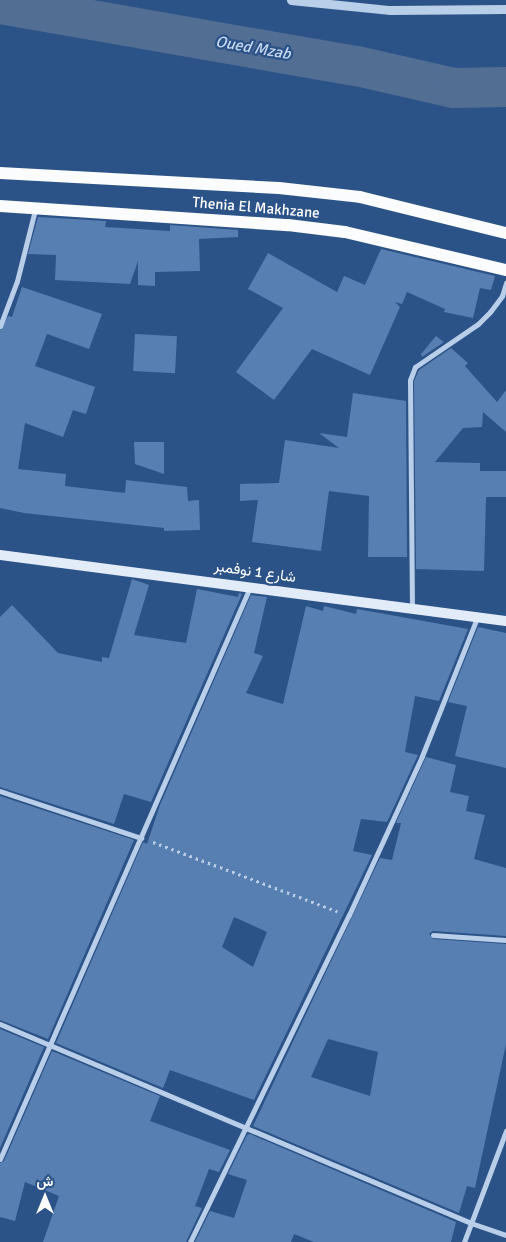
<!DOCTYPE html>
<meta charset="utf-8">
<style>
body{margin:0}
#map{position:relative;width:506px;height:1242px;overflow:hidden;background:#2c5388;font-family:Signika,Vazirmatn,sans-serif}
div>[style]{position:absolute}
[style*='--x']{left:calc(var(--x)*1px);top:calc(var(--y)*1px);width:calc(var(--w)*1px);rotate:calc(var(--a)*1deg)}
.river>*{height:40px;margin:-20px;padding:0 20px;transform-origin:20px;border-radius:20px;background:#536e93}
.building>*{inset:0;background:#587fb1;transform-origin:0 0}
.path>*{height:3px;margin-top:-1.5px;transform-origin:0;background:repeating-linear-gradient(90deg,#b9cee8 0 2.5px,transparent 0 6.5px)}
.minor>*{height:5px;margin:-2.5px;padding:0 2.5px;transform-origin:2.5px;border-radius:2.5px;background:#b9cee8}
.tertiary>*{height:9px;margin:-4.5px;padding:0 4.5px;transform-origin:4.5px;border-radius:4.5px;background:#b9cee8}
.secondary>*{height:10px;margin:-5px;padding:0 5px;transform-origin:5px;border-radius:5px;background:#e2ebf8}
.primary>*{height:12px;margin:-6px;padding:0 6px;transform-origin:6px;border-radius:6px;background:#fafcfe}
span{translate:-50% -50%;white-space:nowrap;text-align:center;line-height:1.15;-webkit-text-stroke:4.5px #2c5388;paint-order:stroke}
.street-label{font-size:15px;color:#fff}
.water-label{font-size:16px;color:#c5d8ef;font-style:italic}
.north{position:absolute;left:20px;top:1172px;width:50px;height:50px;-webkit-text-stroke:4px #2c5388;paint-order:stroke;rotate:0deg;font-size:14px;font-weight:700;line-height:20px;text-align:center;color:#fff}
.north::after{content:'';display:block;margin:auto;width:18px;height:22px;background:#fff;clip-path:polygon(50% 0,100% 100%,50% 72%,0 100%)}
</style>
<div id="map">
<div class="river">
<i style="--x:0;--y:4;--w:362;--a:9.9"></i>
<i style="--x:357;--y:66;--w:99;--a:12.8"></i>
<i style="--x:454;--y:88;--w:52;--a:-1.1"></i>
</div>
<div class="building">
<i style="clip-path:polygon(38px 217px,106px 221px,105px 227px,170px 231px,170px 225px,238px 230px,238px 237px,199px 239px,200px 271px,155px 272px,155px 286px,138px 285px,138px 261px,130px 284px,55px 280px,56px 255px,28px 254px)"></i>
<i style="clip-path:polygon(381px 249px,495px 276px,491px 290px,480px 288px,473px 318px,444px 312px,445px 309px,407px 292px,402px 304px,395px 302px,400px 307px,370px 375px,312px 349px,274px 400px,236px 372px,283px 308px,248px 289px,268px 253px,337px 292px,344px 276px,365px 285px)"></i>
<i style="clip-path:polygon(22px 287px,102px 314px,89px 349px,47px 334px,35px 366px,95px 387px,86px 414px,73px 410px,63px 437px,25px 423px,18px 469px,66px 474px,65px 486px,125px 493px,126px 480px,187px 487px,188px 501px,199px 500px,200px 530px,164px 531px,164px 528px,24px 513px,0 508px,0 330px,8px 316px,12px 317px)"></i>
<i style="left:135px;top:334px;width:42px;height:37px;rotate:3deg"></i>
<i style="clip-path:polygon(436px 336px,444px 342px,422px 357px,421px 354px)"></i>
<i style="clip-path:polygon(451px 348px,468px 363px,465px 366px,497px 402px,506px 390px,506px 432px,483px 412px,482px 427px,463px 428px,435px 462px,480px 463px,480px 471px,506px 471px,506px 497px,486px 497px,484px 571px,416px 569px,414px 381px,419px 370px)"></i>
<i style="clip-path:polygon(353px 393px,406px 401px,407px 557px,368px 557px,369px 496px,329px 491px,321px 551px,252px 542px,258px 500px,240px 501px,240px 484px,279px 483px,285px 440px,339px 448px,319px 433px,347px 437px)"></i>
<i style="clip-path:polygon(134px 442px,164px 442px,164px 474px,135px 464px)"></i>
<i style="clip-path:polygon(132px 579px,149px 585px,134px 635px,186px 643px,197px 589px,238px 597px,239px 593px,242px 594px,151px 802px,124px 794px,114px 824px,0 787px,0 617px,12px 605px,58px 653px,102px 662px,102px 657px,109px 658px)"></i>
<i style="clip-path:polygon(evenodd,251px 595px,267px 597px,254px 653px,263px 656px,246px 693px,283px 704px,306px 606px,323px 611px,324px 606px,356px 614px,357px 609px,468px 629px,439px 701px,415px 696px,405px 752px,418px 755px,387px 822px,361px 819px,353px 851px,372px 855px,254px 1100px,170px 1070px,163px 1088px,56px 1043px,143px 842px,147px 844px,160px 805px,251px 595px,234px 917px,267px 932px,253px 967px,222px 947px,234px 917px)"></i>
<i style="clip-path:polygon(478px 627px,506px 633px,506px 768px,455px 756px,467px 706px,448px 702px)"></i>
<i style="clip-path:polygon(evenodd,426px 757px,456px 765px,450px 792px,469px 796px,466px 811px,485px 815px,474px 859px,506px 868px,506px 936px,433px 931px,429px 934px,433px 939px,506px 944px,506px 1044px,475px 1188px,467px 1186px,459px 1213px,253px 1126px,380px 858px,392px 860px,401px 823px,396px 823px,426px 757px,328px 1039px,378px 1052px,370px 1096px,311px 1077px,328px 1039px)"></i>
<i style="clip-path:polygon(0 796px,134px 840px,48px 1039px,0 1020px)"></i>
<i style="clip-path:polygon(0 1029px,44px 1047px,0 1148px)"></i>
<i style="clip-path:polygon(52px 1051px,160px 1096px,150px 1121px,230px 1150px,219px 1172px,209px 1169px,195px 1206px,202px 1208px,186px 1242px,43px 1242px,59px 1196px,25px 1182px,15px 1221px,0 1217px,0 1163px,4px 1161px)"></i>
<i style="clip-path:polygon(250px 1134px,456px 1222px,451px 1242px,314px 1242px,294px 1234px,291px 1242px,195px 1242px,210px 1211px,234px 1218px,247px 1180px,228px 1174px,247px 1135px)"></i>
</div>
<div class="path">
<i style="--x:153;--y:842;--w:197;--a:20.6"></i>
</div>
<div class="minor">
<i style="--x:0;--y:326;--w:48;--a:-69.3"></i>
<i style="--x:17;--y:281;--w:73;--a:-75.8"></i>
<i style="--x:412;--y:610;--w:230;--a:-90.5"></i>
<i style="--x:410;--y:380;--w:14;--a:-69"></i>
<i style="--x:415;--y:367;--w:76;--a:-34.3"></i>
<i style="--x:478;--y:324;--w:17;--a:-45"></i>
<i style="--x:490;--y:312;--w:20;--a:-53"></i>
<i style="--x:502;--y:296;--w:14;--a:-73"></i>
<i style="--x:0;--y:791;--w:149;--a:18.4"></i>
<i style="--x:433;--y:935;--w:73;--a:3.9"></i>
<i style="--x:0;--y:1024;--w:511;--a:22.9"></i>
<i style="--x:471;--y:1223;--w:37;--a:19"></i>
<i style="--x:0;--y:1159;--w:624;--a:-66.39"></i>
<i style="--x:190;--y:1242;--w:364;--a:-64.1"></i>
<i style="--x:349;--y:915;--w:175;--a:-65.3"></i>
<i style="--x:422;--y:756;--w:149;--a:-68.3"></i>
<i style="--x:464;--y:1242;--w:119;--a:-69.3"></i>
</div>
<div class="tertiary">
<i style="--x:291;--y:0;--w:100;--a:5.8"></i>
<i style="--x:390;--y:10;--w:116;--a:-0.5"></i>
</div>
<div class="secondary">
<i style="--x:0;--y:555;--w:510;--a:7.43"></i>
</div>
<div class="primary">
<i style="--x:0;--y:173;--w:279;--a:3.1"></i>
<i style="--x:279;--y:188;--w:81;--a:6.3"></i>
<i style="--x:360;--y:197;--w:150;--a:13.9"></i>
<i style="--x:0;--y:206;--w:289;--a:3.8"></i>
<i style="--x:288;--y:225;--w:57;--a:7"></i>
<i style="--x:345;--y:232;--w:165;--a:13.3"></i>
</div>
<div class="street-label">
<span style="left:256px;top:208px;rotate:5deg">Thenia El Makhzane</span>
<span style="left:255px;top:572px;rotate:8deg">شارع 1 نوفمبر</span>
</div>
<div class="water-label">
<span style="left:253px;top:48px;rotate:10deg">Oued Mzab</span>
</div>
<div class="north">ش</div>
</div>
